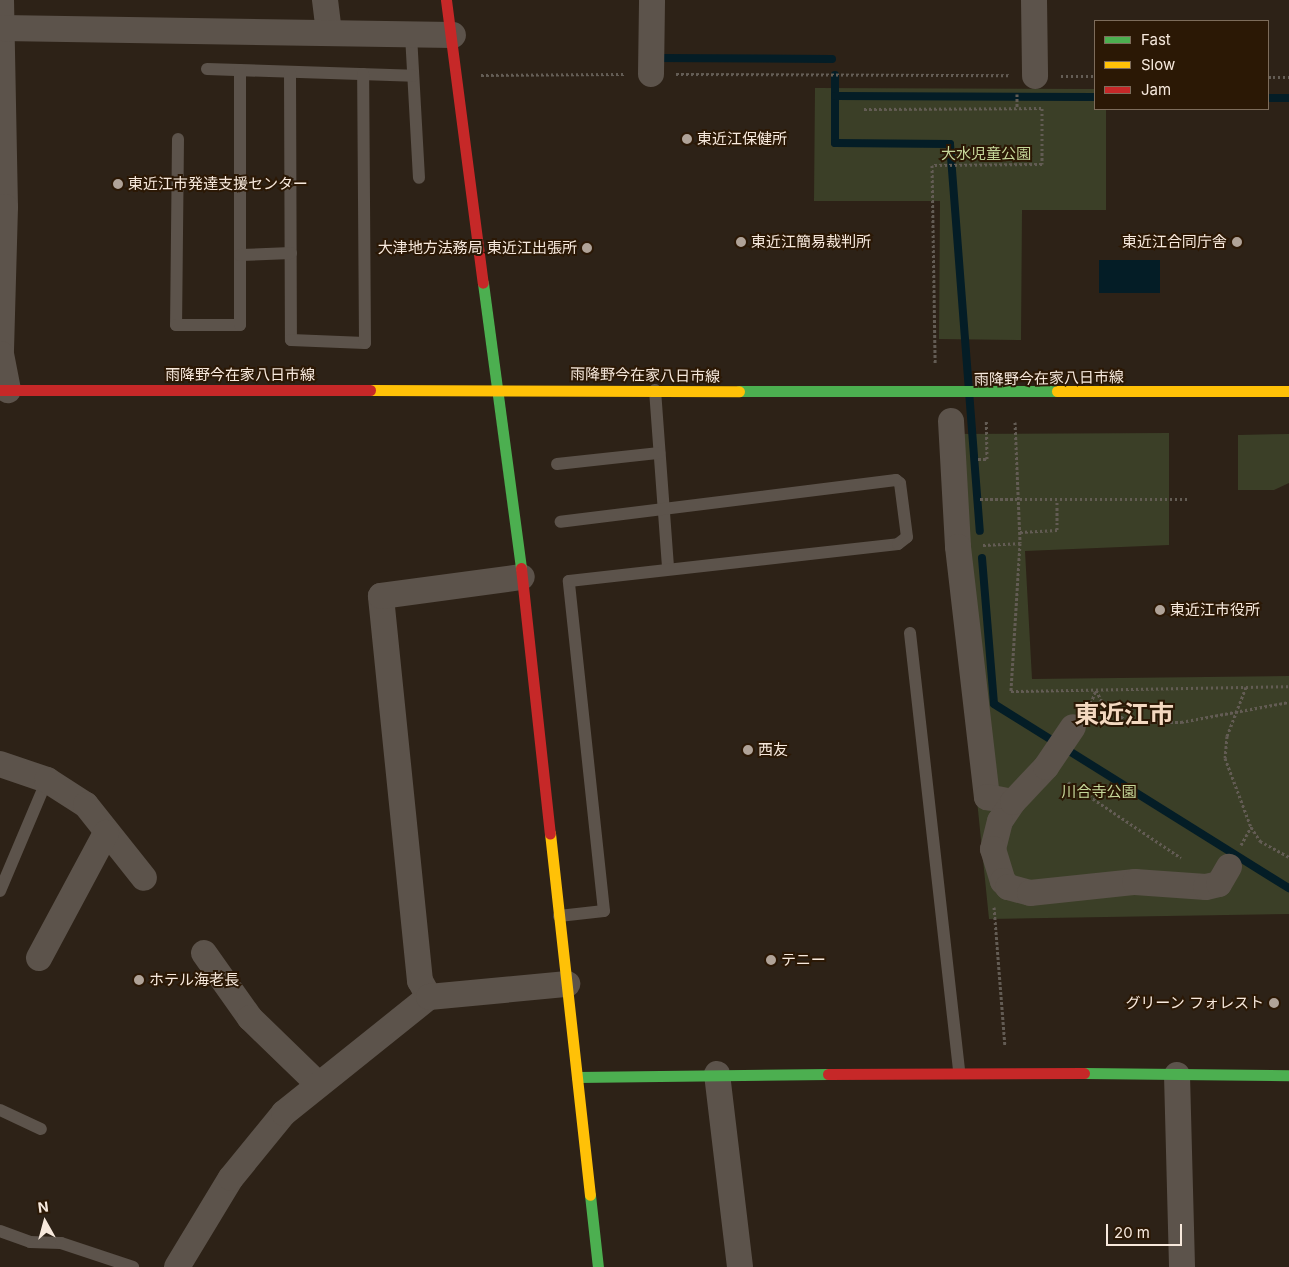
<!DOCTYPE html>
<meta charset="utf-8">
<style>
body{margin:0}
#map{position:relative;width:1289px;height:1267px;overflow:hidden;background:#2d2217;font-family:Inter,"Noto Sans JP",sans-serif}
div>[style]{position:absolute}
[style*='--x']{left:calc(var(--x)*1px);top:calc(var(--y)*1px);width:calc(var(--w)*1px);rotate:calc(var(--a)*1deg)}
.green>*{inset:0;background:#3b3f27}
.water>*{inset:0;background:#041d26;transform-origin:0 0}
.stream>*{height:8px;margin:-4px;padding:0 4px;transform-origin:4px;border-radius:4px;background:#041d26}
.path>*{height:3px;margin-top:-1.5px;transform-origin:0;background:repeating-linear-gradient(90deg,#635c54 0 2.5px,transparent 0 5px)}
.lane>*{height:12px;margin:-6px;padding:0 6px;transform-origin:6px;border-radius:6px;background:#5c534b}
.street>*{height:26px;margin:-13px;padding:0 13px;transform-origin:13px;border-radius:13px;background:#5c534b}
.fast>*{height:11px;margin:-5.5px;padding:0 5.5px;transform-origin:5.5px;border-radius:5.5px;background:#4caf50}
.slow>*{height:11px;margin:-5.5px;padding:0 5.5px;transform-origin:5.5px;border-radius:5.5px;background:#ffc107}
.jam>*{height:11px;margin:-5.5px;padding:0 5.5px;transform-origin:5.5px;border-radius:5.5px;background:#c62828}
.dots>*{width:14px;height:14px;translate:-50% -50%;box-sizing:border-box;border:2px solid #2b1805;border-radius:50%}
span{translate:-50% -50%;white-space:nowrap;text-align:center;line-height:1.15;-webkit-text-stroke:4px #2b1805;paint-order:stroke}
.poi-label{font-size:15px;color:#f7e9dd}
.left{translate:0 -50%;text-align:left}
.right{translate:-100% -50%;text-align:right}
.park-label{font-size:15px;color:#c5d699}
.street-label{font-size:15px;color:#f7e9dd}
.town-label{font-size:25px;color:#f3d8c0;font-weight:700}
.legend{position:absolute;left:1094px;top:20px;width:175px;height:90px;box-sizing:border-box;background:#2b1805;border:1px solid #7d6c5b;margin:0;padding:6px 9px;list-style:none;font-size:15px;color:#f7e9dd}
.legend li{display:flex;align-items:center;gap:10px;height:25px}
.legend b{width:25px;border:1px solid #7d6c5b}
.north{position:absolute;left:20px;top:1197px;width:50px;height:50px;-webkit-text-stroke:4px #2b1805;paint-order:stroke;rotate:353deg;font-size:14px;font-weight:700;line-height:20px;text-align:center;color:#f7e9dd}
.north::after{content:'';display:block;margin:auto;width:18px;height:22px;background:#f7e9dd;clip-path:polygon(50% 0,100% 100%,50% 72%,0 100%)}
.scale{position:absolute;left:1106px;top:1224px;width:76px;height:22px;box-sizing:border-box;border:2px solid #f7e9dd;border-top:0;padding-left:6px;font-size:15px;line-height:18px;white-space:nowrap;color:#f7e9dd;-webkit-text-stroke:4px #2b1805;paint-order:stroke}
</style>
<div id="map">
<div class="green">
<i style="clip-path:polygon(815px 88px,1095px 89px,1095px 109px,1106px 109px,1106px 210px,1022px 210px,1021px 340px,939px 339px,940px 201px,814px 201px)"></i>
<i style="clip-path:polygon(1169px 433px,1169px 545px,1025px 551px,1032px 679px,1289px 676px,1289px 914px,989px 919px,940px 434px)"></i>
<i style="clip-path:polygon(1289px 434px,1289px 483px,1274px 490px,1238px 490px,1238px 435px)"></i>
</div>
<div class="water">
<i style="left:1160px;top:260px;width:33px;height:61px;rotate:90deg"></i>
</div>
<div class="stream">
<i style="--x:654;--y:58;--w:178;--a:0.3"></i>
<i style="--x:835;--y:75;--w:68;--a:90"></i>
<i style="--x:835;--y:143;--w:115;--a:0.5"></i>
<i style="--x:950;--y:144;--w:388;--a:85.6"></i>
<i style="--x:835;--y:96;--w:260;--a:0.2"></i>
<i style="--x:1268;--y:98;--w:21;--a:0"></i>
<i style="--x:982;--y:558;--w:146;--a:85.3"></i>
<i style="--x:994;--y:704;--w:348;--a:32"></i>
</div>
<div class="path">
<i style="--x:676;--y:74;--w:334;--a:0.2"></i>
<i style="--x:481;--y:75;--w:144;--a:-0.4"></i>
<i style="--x:1061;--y:76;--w:34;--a:0"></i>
<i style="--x:1268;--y:77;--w:21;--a:0"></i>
<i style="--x:1017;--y:94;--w:14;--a:90"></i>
<i style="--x:864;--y:109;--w:178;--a:-0.3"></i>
<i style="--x:1042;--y:108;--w:56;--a:90"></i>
<i style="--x:1042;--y:164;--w:110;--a:179.5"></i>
<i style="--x:932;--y:165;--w:199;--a:89.1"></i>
<i style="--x:1015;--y:422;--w:121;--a:87.6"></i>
<i style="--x:1020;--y:543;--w:148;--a:93.5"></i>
<i style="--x:1011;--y:691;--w:278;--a:-1"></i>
<i style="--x:978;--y:459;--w:9;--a:0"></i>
<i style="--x:987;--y:459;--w:39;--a:-91"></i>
<i style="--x:980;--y:499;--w:209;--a:0"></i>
<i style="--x:1020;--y:532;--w:37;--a:-3"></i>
<i style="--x:1057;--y:530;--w:29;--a:-90"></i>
<i style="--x:983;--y:545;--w:37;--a:-3"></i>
<i style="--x:1246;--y:687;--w:53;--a:111.2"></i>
<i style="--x:1227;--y:736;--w:22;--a:95"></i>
<i style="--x:1225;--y:758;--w:74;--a:69.4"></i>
<i style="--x:1089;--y:708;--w:19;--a:-69"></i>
<i style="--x:1096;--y:690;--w:18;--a:63"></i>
<i style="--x:1104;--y:706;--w:31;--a:32"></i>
<i style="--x:1130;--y:722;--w:51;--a:0"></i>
<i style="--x:1181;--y:722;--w:110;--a:-10.5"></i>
<i style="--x:1068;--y:782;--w:136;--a:33.9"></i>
<i style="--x:1241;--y:845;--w:21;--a:-61"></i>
<i style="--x:1251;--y:827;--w:17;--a:57"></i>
<i style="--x:1260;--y:841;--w:33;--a:29"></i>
<i style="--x:994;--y:907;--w:139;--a:85.5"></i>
</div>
<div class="lane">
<i style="--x:411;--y:35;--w:143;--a:86.8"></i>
<i style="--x:207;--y:69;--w:206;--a:1.9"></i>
<i style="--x:290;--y:73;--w:267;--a:89.8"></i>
<i style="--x:291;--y:340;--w:74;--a:2.3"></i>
<i style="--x:365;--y:343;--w:269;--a:-90.4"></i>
<i style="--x:178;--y:139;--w:186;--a:90.6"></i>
<i style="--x:176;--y:325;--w:64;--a:0"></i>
<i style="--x:240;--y:325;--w:255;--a:-90"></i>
<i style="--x:240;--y:255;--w:51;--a:-2.2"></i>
<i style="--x:655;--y:390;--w:179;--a:85.8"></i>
<i style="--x:557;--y:464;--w:103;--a:-6.2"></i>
<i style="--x:910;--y:633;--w:442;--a:83.6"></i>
<i style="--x:0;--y:891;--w:121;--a:-67.1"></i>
<i style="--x:559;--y:916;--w:45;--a:-6.3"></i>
<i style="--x:604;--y:911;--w:332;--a:-96.1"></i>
<i style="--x:569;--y:581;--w:331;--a:-6.4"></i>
<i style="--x:898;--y:544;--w:11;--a:-38"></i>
<i style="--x:907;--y:537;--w:54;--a:-97.4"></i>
<i style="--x:900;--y:483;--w:5;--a:-143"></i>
<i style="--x:896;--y:480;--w:338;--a:172.9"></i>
<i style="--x:0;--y:1110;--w:45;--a:24.9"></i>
<i style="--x:0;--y:1231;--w:32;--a:20"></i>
<i style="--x:30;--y:1242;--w:31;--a:2"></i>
<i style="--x:61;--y:1243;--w:76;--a:18.4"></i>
</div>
<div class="street">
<i style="--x:1;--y:0;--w:207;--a:88.9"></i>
<i style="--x:5;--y:207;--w:147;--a:91.6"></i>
<i style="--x:1;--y:354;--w:37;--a:79"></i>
<i style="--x:325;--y:0;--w:31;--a:83"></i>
<i style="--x:1034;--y:0;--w:76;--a:89.2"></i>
<i style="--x:2;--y:28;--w:451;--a:0.9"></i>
<i style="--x:651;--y:74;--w:74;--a:-89.2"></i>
<i style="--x:951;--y:421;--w:126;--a:86.8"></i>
<i style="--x:958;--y:547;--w:252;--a:83.4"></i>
<i style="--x:987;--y:797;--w:26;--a:11"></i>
<i style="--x:1013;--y:802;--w:23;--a:124"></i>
<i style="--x:1000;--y:821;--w:29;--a:104"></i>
<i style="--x:993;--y:849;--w:34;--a:73"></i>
<i style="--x:1003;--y:881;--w:8;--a:50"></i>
<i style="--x:1008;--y:887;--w:23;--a:15"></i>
<i style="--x:1030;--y:893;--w:106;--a:-6"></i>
<i style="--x:1135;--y:882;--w:71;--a:4"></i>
<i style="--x:1206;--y:887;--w:13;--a:-13"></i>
<i style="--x:1219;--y:884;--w:20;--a:-60"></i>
<i style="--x:0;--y:764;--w:50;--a:18.8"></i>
<i style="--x:47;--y:780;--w:46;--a:32.7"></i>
<i style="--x:86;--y:805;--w:93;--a:51.5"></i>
<i style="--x:1013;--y:802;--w:48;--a:-46.7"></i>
<i style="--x:1046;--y:767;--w:48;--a:-56"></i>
<i style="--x:204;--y:953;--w:80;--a:54.7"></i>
<i style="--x:250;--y:1018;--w:93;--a:44.1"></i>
<i style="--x:39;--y:958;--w:142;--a:-61.8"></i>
<i style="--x:429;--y:997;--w:18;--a:-119"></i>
<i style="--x:420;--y:981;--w:387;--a:-95.8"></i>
<i style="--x:381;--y:596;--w:142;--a:-7.7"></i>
<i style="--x:717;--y:1074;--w:194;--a:83.2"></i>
<i style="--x:1177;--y:1075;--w:192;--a:88.5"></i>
<i style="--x:177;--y:1267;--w:104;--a:-58.8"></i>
<i style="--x:231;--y:1178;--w:84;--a:-50.8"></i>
<i style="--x:284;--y:1113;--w:186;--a:-38.7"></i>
<i style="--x:429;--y:997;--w:139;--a:-5.4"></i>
</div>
<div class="fast">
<i style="--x:483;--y:283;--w:288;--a:82.4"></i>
<i style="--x:739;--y:391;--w:318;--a:0"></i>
<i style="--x:1084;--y:1073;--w:205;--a:0.6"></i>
<i style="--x:577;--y:1077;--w:251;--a:-0.7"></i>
<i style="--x:590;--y:1195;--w:72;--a:83.7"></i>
</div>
<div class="slow">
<i style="--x:370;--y:390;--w:369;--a:0.2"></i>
<i style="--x:1057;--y:391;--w:232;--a:0"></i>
<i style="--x:550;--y:833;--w:364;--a:83.7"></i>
</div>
<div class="jam">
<i style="--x:446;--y:0;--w:285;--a:82.6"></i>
<i style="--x:0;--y:390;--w:370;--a:0"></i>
<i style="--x:521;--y:568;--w:267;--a:83.8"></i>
<i style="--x:828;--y:1074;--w:256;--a:-0.2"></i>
</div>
<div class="dots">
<i style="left:687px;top:139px;background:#b0a398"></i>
<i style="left:118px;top:184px;background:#b0a398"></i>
<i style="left:741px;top:242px;background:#b0a398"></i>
<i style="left:1237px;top:242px;background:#b0a398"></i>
<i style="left:587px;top:248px;background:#b0a398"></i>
<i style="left:1160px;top:610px;background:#b0a398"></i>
<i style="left:748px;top:750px;background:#b0a398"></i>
<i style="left:771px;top:960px;background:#b0a398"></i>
<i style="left:139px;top:980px;background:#b0a398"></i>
<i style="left:1274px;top:1003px;background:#b0a398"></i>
</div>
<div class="poi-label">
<span class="left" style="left:697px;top:139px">東近江保健所</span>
<span class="left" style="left:128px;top:184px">東近江市発達支援センター</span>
<span class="left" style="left:751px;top:242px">東近江簡易裁判所</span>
<span class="right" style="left:1227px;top:242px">東近江合同庁舎</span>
<span class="right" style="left:577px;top:248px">大津地方法務局 東近江出張所</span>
<span class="left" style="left:1170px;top:610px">東近江市役所</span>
<span class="left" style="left:758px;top:750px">西友</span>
<span class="left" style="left:781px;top:960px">テニー</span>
<span class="left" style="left:149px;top:980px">ホテル海老長</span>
<span class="right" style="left:1264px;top:1003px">グリーン フォレスト</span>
</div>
<div class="park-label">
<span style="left:986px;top:154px">大水児童公園</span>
<span style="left:1099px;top:792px">川合寺公園</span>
</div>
<div class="street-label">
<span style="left:240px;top:375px">雨降野今在家八日市線</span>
<span style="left:645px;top:375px;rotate:1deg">雨降野今在家八日市線</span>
<span style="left:1049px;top:378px;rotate:-1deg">雨降野今在家八日市線</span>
</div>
<div class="town-label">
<span style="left:1124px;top:714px">東近江市</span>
</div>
<ul class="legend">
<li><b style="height:6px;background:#4caf50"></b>Fast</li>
<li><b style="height:6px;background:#ffc107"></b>Slow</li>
<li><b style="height:6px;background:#c62828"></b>Jam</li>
</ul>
<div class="north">N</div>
<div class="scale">20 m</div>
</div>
